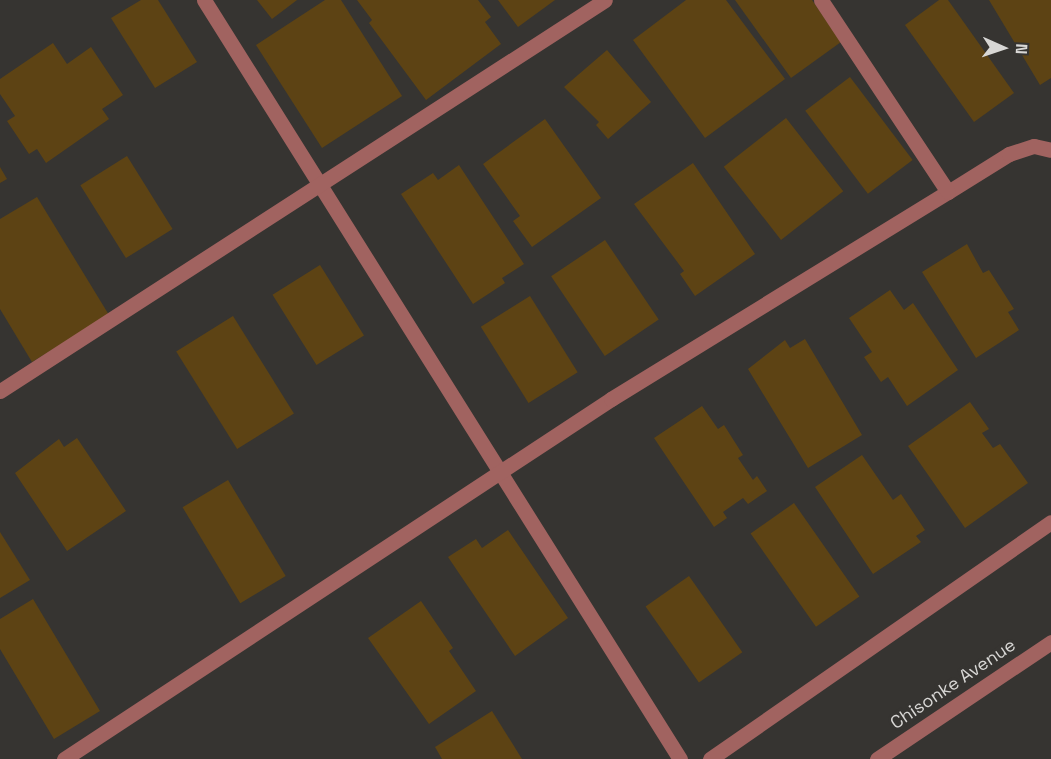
<!DOCTYPE html>
<style>
body{margin:0}
#map{position:relative;width:1051px;height:759px;overflow:hidden;background:#363431;font-family:"Space Grotesk",sans-serif}
div>[style]{position:absolute}
[style*='--x']{left:calc(var(--x)*1px);top:calc(var(--y)*1px);width:calc(var(--w)*1px);rotate:calc(var(--a)*1deg)}
.building>*{inset:0;background:#5d4314;transform-origin:0 0}
.minor>*{height:15px;margin:-7.5px;padding:0 7.5px;transform-origin:7.5px;border-radius:7.5px;background:#a16360}
span{translate:-50% -50%;white-space:nowrap;text-align:center;line-height:1.15;-webkit-text-stroke:6px #363431;paint-order:stroke}
.street-label{font-size:18px;color:#d8d7d5}
.north{position:absolute;left:973px;top:18px;width:60px;height:60px;-webkit-text-stroke:4px #363431;paint-order:stroke;rotate:93deg;font-size:16px;font-weight:700;line-height:24px;text-align:center;color:#d8d7d5}
.north::after{content:'';display:block;margin:auto;width:21px;height:27px;background:#d8d7d5;clip-path:polygon(50% 0,100% 100%,50% 72%,0 100%)}
</style>
<div id="map">
<div class="building">
<i style="clip-path:polygon(141px 0,158px 0,197px 62px,155px 88px,111px 18px)"></i>
<i style="clip-path:polygon(257px 0,297px 0,272px 19px)"></i>
<i style="clip-path:polygon(325px 0,341px 0,402px 96px,322px 148px,256px 45px)"></i>
<i style="clip-path:polygon(357px 0,478px 0,491px 17px,485px 22px,501px 44px,426px 100px,369px 23px,372px 20px)"></i>
<i style="clip-path:polygon(498px 0,555px 0,518px 27px)"></i>
<i style="clip-path:polygon(686px 0,726px 0,785px 79px,705px 138px,633px 40px)"></i>
<i style="clip-path:polygon(735px 0,812px 0,841px 42px,791px 78px)"></i>
<i style="clip-path:polygon(939px 0,948px 0,1014px 93px,974px 122px,905px 25px)"></i>
<i style="clip-path:polygon(989px 0,1051px 0,1051px 78px,1040px 85px)"></i>
<i style="clip-path:polygon(53px 43px,67px 64px,91px 47px,123px 95px,102px 109px,109px 119px,46px 163px,37px 149px,29px 154px,7px 121px,15px 116px,0 94px,0 79px)"></i>
<i style="clip-path:polygon(607px 50px,651px 102px,608px 139px,596px 125px,599px 122px,564px 87px)"></i>
<i style="left:850px;top:77px;width:104px;height:56px;rotate:53deg"></i>
<i style="left:786px;top:118px;width:93px;height:79px;rotate:52deg"></i>
<i style="clip-path:polygon(545px 119px,601px 198px,532px 247px,513px 221px,520px 216px,483px 164px)"></i>
<i style="left:127px;top:156px;width:86px;height:55px;rotate:58deg"></i>
<i style="clip-path:polygon(693px 163px,755px 254px,695px 296px,680px 274px,684px 271px,634px 204px)"></i>
<i style="clip-path:polygon(459px 165px,524px 264px,502px 278px,505px 283px,473px 304px,401px 194px,433px 173px,438px 180px)"></i>
<i style="clip-path:polygon(0 167px,7px 179px,0 183px)"></i>
<i style="clip-path:polygon(37px 197px,109px 315px,32px 362px,0 309px,0 219px)"></i>
<i style="left:605px;top:240px;width:96px;height:65px;rotate:56deg"></i>
<i style="clip-path:polygon(967px 244px,983px 273px,989px 270px,1014px 309px,1008px 312px,1019px 330px,976px 358px,922px 272px)"></i>
<i style="left:320px;top:265px;width:83px;height:56px;rotate:58deg"></i>
<i style="clip-path:polygon(890px 290px,904px 310px,913px 303px,958px 370px,907px 406px,888px 377px,881px 382px,864px 357px,872px 352px,849px 318px)"></i>
<i style="left:530px;top:296px;width:90px;height:58px;rotate:58deg"></i>
<i style="left:233px;top:316px;width:115px;height:67px;rotate:58deg"></i>
<i style="clip-path:polygon(805px 339px,862px 435px,808px 468px,748px 369px,785px 340px,790px 348px)"></i>
<i style="clip-path:polygon(970px 402px,989px 429px,982px 433px,993px 448px,1000px 444px,1028px 483px,965px 528px,908px 446px)"></i>
<i style="clip-path:polygon(702px 406px,718px 429px,724px 425px,743px 455px,738px 458px,753px 480px,757px 476px,767px 491px,748px 504px,743px 498px,723px 512px,727px 518px,714px 527px,654px 438px)"></i>
<i style="clip-path:polygon(77px 438px,126px 511px,67px 551px,15px 473px,59px 439px,64px 447px)"></i>
<i style="clip-path:polygon(862px 455px,893px 500px,901px 494px,925px 530px,916px 536px,921px 542px,873px 574px,815px 487px)"></i>
<i style="left:228px;top:480px;width:112px;height:53px;rotate:59deg"></i>
<i style="left:794px;top:503px;width:114px;height:53px;rotate:55deg"></i>
<i style="clip-path:polygon(508px 530px,568px 618px,515px 656px,448px 557px,476px 539px,482px 548px)"></i>
<i style="clip-path:polygon(0 532px,30px 580px,0 598px)"></i>
<i style="left:689px;top:576px;width:93px;height:53px;rotate:55deg"></i>
<i style="clip-path:polygon(33px 599px,100px 711px,54px 739px,0 649px,0 619px)"></i>
<i style="clip-path:polygon(421px 601px,453px 648px,449px 651px,476px 691px,429px 724px,368px 638px)"></i>
<i style="clip-path:polygon(492px 711px,522px 759px,442px 759px,435px 747px)"></i>
</div>
<div class="minor">
<i style="--x:204;--y:0;--w:896;--a:57.91"></i>
<i style="--x:948;--y:192;--w:72;--a:-31.9"></i>
<i style="--x:1009;--y:154;--w:26;--a:-18"></i>
<i style="--x:1034;--y:146;--w:17;--a:13"></i>
<i style="--x:0;--y:391;--w:720;--a:-32.87"></i>
<i style="--x:64;--y:759;--w:655;--a:-33.35"></i>
<i style="--x:611;--y:399;--w:395;--a:-31.6"></i>
<i style="--x:948;--y:192;--w:230;--a:-123.5"></i>
<i style="--x:710;--y:759;--w:415;--a:-34.8"></i>
<i style="--x:877;--y:759;--w:210;--a:-33.9"></i>
</div>
<div class="street-label">
<span style="left:953px;top:684px;rotate:-34deg">Chisonke Avenue</span>
</div>
<div class="north">N</div>
</div>
